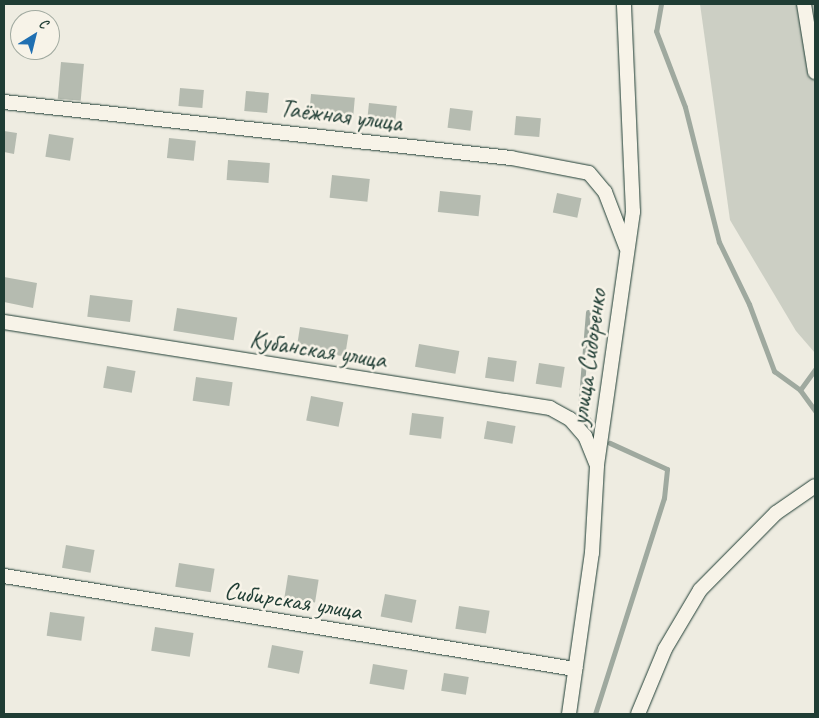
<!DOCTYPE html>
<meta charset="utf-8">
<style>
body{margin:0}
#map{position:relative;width:819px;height:718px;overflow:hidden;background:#eeece1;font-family:Caveat,sans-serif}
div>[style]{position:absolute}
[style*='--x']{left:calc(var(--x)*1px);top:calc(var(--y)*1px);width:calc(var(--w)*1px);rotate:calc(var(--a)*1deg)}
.green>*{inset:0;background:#cccfc4}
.stream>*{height:5px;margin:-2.5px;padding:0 2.5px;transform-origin:2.5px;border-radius:2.5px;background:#9fa99f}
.building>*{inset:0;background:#b5bbb0;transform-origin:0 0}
.roads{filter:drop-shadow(0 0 1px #1f3d34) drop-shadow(0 0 1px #1f3d34)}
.minor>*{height:14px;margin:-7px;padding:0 7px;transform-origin:7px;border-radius:7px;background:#f7f3e8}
span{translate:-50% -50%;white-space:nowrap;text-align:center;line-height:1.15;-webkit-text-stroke:5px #f7f3e8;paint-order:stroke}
.street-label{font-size:25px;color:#1f3d34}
.frame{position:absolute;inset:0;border:5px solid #1f3d34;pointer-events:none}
.north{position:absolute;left:10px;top:10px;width:50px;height:50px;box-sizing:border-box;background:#f7f3e8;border:1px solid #a1aaa0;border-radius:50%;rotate:36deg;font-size:14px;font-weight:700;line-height:20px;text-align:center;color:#1f3d34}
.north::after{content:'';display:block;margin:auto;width:18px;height:22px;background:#1f6fb2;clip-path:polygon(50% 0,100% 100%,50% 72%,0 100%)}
</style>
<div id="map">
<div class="green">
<i style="clip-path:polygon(700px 4px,815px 4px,815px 353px,796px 331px,730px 220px)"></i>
</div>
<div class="stream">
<i style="--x:661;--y:4;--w:27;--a:100"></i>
<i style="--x:656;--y:31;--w:81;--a:69.1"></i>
<i style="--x:685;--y:107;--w:139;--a:75.9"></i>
<i style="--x:719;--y:242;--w:69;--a:64.2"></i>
<i style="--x:749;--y:304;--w:72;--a:69.5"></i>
<i style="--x:774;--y:371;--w:32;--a:36"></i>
<i style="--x:800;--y:390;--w:26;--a:54"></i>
<i style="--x:588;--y:312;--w:97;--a:94.7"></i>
<i style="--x:580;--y:409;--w:17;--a:50"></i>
<i style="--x:800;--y:390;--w:26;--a:-54"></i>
<i style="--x:595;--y:714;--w:227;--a:-72.3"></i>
<i style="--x:664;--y:498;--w:29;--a:-84"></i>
<i style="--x:667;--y:469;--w:63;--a:-155.5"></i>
</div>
<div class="building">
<i style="left:61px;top:62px;width:23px;height:37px;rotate:5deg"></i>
<i style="left:180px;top:88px;width:24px;height:18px;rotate:5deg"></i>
<i style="left:246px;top:91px;width:23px;height:20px;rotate:5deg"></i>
<i style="left:311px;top:94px;width:44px;height:19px;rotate:5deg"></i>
<i style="left:369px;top:103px;width:28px;height:18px;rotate:6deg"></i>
<i style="left:450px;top:108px;width:23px;height:20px;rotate:7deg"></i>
<i style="left:516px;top:116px;width:25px;height:19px;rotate:5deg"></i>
<i style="clip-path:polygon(4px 131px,17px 133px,14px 154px,4px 152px)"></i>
<i style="left:49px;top:134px;width:25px;height:23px;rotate:9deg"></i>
<i style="left:169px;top:138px;width:27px;height:20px;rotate:6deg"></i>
<i style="left:228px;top:160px;width:42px;height:20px;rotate:4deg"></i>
<i style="left:332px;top:175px;width:38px;height:23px;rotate:6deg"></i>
<i style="left:440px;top:191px;width:41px;height:21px;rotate:6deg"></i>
<i style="left:557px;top:193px;width:25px;height:20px;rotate:12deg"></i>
<i style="clip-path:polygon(4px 277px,37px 283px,33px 308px,4px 302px)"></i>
<i style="left:90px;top:295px;width:43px;height:22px;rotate:7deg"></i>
<i style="left:177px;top:308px;width:61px;height:23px;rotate:9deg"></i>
<i style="left:300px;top:327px;width:49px;height:22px;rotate:9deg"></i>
<i style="left:419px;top:344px;width:41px;height:23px;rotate:10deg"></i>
<i style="left:488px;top:357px;width:29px;height:21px;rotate:8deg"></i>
<i style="left:539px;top:363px;width:26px;height:21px;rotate:9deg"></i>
<i style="left:107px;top:366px;width:29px;height:22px;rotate:10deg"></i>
<i style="left:196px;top:377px;width:37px;height:24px;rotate:8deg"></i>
<i style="left:311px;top:396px;width:33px;height:25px;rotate:11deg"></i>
<i style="left:412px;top:413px;width:32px;height:22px;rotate:7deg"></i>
<i style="left:487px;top:421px;width:29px;height:18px;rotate:10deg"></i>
<i style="left:66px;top:545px;width:29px;height:23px;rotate:10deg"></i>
<i style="left:179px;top:563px;width:36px;height:24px;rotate:9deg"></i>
<i style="left:288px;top:575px;width:31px;height:23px;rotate:9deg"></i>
<i style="left:385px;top:594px;width:32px;height:23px;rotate:11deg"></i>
<i style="left:459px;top:606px;width:31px;height:23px;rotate:9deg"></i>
<i style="left:50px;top:612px;width:35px;height:24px;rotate:8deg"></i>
<i style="left:155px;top:627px;width:39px;height:24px;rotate:9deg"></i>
<i style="left:272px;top:645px;width:32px;height:23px;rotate:11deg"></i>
<i style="left:373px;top:664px;width:35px;height:20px;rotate:10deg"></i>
<i style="left:444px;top:673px;width:25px;height:18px;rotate:9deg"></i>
</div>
<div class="roads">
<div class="minor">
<i style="--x:804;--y:4;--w:69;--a:80.8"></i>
<i style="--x:4;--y:102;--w:510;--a:6.3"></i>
<i style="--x:511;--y:158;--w:79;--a:10.9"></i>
<i style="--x:589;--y:173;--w:25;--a:50"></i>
<i style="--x:605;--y:192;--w:59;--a:69.1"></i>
<i style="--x:4;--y:322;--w:553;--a:8.95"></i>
<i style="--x:550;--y:408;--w:23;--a:29"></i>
<i style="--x:570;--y:419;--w:23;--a:49"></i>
<i style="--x:585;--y:436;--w:31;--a:68"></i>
<i style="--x:4;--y:576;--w:579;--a:9.25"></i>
<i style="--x:569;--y:714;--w:163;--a:-81.9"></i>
<i style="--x:592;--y:553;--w:88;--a:-86.7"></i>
<i style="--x:597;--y:465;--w:256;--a:-81.9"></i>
<i style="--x:633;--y:212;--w:208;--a:-92.5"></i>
<i style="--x:638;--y:714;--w:70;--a:-67.4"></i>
<i style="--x:665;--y:649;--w:69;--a:-59.3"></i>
<i style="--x:700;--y:590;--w:108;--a:-45.4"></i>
<i style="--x:776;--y:513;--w:47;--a:-34.7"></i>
</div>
</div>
<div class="street-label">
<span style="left:341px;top:116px;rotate:7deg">Таёжная улица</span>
<span style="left:318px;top:350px;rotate:9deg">Кубанская улица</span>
<span style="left:589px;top:357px;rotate:-82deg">улица Сидоренко</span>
<span style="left:293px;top:601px;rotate:9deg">Сибирская улица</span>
</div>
<div class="frame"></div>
<div class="north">С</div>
</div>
